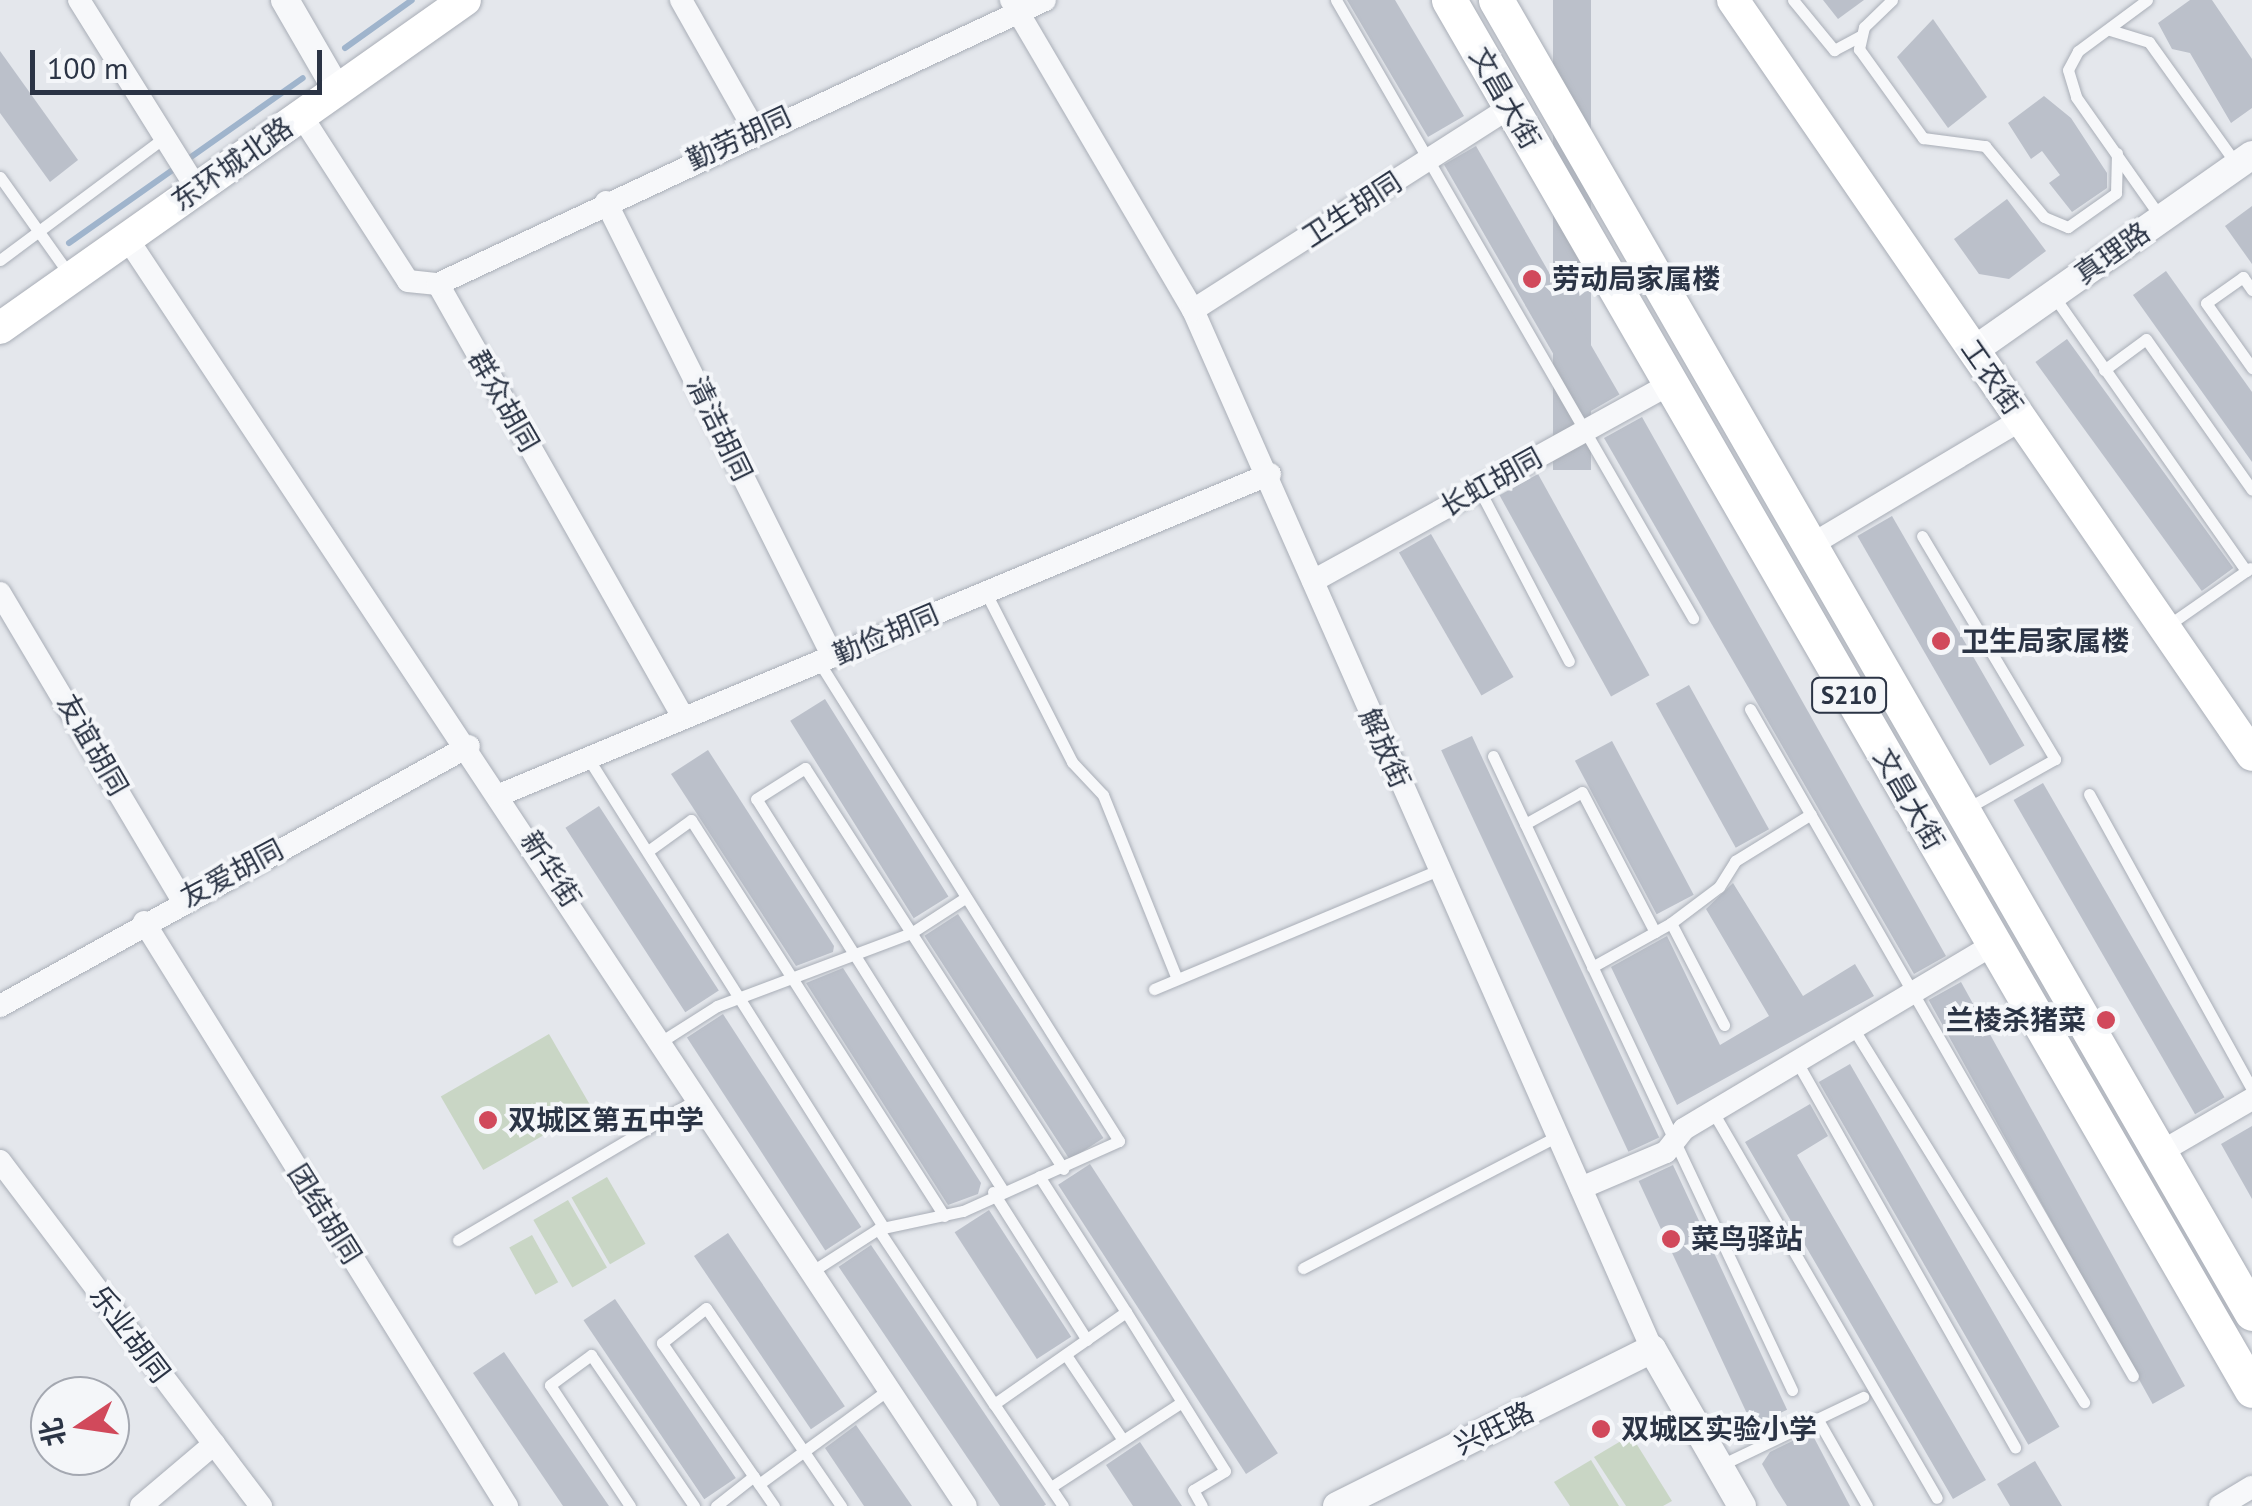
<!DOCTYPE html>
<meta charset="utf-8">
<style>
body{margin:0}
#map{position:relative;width:2252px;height:1506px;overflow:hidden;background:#e4e7ec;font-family:"PT Sans","Noto Sans SC",sans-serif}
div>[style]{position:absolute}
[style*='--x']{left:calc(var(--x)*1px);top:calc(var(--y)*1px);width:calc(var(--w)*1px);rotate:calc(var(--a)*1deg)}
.green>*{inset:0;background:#c9d6c5;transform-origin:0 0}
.stream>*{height:6px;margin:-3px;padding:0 3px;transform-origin:3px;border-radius:3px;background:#9fb4cc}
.building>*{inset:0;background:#bbc0ca;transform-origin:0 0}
.roads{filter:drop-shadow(0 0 2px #a9aeb7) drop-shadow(0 0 2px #a9aeb7)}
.service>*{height:11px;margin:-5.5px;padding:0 5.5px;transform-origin:5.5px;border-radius:5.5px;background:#f7f8fa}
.minor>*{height:22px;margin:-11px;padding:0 11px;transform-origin:11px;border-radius:11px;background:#f7f8fa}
.tertiary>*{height:28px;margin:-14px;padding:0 14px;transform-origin:14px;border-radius:14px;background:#f7f8fa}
.secondary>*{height:32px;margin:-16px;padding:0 16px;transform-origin:16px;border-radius:16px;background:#fff}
.primary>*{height:35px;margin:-17.5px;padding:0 17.5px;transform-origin:17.5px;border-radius:17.5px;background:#fff}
.dots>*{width:28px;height:28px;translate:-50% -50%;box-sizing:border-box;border:5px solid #f4f6f9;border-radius:50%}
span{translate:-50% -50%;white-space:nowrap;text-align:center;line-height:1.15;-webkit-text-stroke:8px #f4f6f9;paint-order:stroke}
.shield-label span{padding:2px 8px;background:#f4f6f9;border:2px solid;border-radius:8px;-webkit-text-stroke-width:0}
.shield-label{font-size:25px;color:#2b3445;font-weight:700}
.street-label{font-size:28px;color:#2b3445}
.poi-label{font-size:28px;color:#2b3445;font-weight:700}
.left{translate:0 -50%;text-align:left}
.right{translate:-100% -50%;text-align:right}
.north{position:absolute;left:30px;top:1376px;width:100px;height:100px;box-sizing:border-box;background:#f4f6f9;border:2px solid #a4a8b1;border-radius:50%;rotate:257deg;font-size:28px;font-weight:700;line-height:40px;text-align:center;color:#2b3445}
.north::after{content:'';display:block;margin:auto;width:35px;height:45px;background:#d1495b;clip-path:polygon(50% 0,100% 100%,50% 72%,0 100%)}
.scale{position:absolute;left:30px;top:50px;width:292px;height:45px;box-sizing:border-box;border:5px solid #2b3445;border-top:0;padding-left:12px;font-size:30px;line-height:35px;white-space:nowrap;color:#2b3445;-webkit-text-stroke:8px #f4f6f9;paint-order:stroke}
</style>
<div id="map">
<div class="green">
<i style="left:549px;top:1034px;width:85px;height:125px;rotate:60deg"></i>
<i style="left:607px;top:1177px;width:77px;height:41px;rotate:60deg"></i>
<i style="left:568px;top:1200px;width:78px;height:40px;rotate:60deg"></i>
<i style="left:532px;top:1235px;width:54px;height:26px;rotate:61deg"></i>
<i style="clip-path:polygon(1631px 1435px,1672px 1501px,1663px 1506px,1626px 1506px,1594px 1457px)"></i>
<i style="clip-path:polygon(1591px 1460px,1619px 1506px,1570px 1506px,1554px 1482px)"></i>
</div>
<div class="stream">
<i style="--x:345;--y:48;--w:82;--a:-35.6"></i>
<i style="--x:69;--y:243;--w:286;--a:-35.2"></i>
</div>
<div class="building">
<i style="clip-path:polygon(1347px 0,1395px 0,1464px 116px,1428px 137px)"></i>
<i style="left:1553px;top:0;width:38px;height:470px"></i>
<i style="clip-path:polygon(1823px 0,1864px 0,1838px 19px)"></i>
<i style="clip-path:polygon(2190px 0,2212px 0,2252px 59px,2252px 108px,2231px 123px,2190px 53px,2172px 49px,2158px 23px)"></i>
<i style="clip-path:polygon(1933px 19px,1987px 97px,1948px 128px,1897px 57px)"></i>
<i style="clip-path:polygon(0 51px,78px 160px,50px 182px,0 113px)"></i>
<i style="clip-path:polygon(2044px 96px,2071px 118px,2107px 173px,2107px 188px,2072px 212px,2049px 183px,2060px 175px,2042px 151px,2031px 159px,2008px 123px)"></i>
<i style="left:1476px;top:146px;width:287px;height:37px;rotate:60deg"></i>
<i style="clip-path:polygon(2007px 199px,2046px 251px,2009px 279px,1979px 274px,1954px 239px)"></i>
<i style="clip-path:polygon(2252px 206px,2252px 264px,2225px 226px)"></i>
<i style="clip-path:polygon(2166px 271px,2252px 392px,2252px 462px,2133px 295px)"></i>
<i style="left:2067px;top:339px;width:283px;height:39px;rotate:54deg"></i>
<i style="clip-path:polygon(1642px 417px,1946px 956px,1914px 974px,1604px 438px)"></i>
<i style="left:1538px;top:474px;width:230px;height:44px;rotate:61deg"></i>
<i style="left:1892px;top:516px;width:265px;height:40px;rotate:60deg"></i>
<i style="left:1431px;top:534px;width:165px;height:37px;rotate:60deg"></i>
<i style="left:1689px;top:685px;width:165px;height:38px;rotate:61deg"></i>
<i style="left:825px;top:699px;width:233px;height:41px;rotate:58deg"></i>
<i style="left:1472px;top:736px;width:443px;height:34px;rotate:65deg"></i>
<i style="left:1612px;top:741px;width:174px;height:42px;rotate:62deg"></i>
<i style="clip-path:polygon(708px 750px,834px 946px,833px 952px,796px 966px,671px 774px)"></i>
<i style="left:2043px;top:783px;width:363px;height:34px;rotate:60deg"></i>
<i style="left:599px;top:806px;width:220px;height:40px;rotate:57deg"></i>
<i style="clip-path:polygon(1733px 883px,1803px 996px,1855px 964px,1874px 996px,1677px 1105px,1611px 967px,1667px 936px,1720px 1045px,1769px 1016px,1706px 909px)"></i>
<i style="left:958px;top:914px;width:267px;height:40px;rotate:57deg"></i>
<i style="clip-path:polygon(843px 968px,981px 1183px,978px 1194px,948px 1205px,806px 983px)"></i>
<i style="left:1961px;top:982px;width:462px;height:37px;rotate:61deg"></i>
<i style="left:723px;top:1014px;width:254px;height:43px;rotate:57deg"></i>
<i style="left:1850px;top:1064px;width:419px;height:36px;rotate:60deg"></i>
<i style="clip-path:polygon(1810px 1104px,1828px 1136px,1797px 1155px,1986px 1480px,1953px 1499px,1745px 1142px)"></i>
<i style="clip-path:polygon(2252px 1126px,2252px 1199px,2221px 1144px)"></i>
<i style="left:1090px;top:1164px;width:345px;height:38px;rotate:57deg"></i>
<i style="left:1673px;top:1165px;width:270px;height:38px;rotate:65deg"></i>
<i style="left:989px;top:1210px;width:151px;height:41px;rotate:57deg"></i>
<i style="left:728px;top:1233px;width:209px;height:41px;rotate:56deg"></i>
<i style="left:871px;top:1245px;width:313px;height:39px;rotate:56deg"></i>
<i style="left:615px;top:1299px;width:216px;height:38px;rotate:56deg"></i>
<i style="clip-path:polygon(504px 1352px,609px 1506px,563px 1506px,473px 1373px)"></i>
<i style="clip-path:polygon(856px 1425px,912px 1506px,864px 1506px,825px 1448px)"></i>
<i style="clip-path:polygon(1811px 1432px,1850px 1506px,1787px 1506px,1775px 1487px,1762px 1464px,1770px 1452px)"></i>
<i style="clip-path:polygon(1140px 1442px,1182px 1506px,1133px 1506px,1106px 1465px)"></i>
<i style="clip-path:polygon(2035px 1461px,2062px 1506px,2010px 1506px,1997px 1484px)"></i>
</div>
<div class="roads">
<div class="service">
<i style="--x:1336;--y:0;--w:714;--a:59.99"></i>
<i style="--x:1793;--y:0;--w:65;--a:50.6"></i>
<i style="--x:1834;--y:50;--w:30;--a:-28"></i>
<i style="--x:1892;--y:0;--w:39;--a:136"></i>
<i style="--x:1864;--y:27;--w:23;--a:103"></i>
<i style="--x:1859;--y:49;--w:110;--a:54.3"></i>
<i style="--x:1923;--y:138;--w:63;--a:7.4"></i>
<i style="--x:1985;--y:146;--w:92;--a:50.3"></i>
<i style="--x:2044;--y:217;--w:26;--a:23"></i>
<i style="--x:2068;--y:227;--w:59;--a:-35.3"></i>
<i style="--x:2116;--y:193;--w:40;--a:-88.6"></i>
<i style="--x:2147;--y:0;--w:86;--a:143.5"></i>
<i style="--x:2078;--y:51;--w:21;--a:118"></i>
<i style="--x:2068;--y:70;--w:28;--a:73"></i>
<i style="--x:2076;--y:97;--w:148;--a:54.9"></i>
<i style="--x:2110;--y:30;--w:41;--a:17.1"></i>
<i style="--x:2149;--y:42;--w:151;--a:54.4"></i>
<i style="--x:0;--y:177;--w:119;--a:54.6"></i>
<i style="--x:0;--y:260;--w:201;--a:-36.7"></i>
<i style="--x:2252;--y:290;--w:16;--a:-125"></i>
<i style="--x:2243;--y:277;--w:45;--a:144.9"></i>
<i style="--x:2206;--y:303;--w:80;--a:54.7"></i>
<i style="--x:2053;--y:295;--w:337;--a:55"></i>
<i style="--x:2104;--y:370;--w:52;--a:-36.4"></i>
<i style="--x:2146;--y:339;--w:184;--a:54.9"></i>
<i style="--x:1479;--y:489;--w:194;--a:62.4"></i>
<i style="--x:1922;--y:536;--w:260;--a:59.2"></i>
<i style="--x:2055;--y:759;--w:102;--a:150.7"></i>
<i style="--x:986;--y:593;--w:190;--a:63"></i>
<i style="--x:1072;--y:762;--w:45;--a:46.8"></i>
<i style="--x:1103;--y:795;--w:198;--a:68.1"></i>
<i style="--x:2167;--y:626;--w:101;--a:-34.9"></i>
<i style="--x:1750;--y:709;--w:769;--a:60.14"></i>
<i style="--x:1493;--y:756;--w:701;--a:64.75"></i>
<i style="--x:588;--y:758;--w:555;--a:57.8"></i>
<i style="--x:2089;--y:794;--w:337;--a:61.1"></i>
<i style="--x:1525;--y:824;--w:65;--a:-29.3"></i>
<i style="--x:1582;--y:792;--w:158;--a:62.5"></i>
<i style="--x:648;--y:851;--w:53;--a:-35.8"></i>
<i style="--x:691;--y:820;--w:470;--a:57.4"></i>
<i style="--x:1671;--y:923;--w:60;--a:-36.9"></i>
<i style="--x:1719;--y:887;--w:31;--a:-58"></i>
<i style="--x:1735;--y:861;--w:89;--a:-31.7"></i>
<i style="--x:1592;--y:967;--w:90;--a:-29.1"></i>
<i style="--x:1671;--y:923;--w:115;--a:62.5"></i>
<i style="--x:1154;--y:989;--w:309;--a:-22.7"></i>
<i style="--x:1853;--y:1028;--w:440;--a:58.3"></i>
<i style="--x:662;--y:1041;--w:65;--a:-32.5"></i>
<i style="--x:717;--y:1006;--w:207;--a:-20.6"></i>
<i style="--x:911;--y:933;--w:64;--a:-32.9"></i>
<i style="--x:1797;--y:1062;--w:443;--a:60.5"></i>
<i style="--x:1713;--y:1112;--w:446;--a:59.9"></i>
<i style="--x:1002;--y:1189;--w:461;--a:-122.2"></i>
<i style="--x:756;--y:799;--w:58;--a:-32.3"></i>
<i style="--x:805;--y:768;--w:477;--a:57.2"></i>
<i style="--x:993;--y:1192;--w:175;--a:57.6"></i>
<i style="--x:878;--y:1229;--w:210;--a:56.5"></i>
<i style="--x:994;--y:1404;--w:161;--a:-34.9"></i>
<i style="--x:1126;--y:1312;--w:161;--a:-122.6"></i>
<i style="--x:458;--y:1240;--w:280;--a:-30.5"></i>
<i style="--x:1303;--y:1268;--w:287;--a:-27.4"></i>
<i style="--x:811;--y:1272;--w:80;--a:-32.7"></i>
<i style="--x:878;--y:1229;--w:87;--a:-12"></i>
<i style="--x:963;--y:1211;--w:171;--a:-24.2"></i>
<i style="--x:1119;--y:1141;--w:565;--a:-122.06"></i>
<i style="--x:1126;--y:1312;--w:187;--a:58.1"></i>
<i style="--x:1225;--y:1471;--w:37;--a:149"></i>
<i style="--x:1193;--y:1490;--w:18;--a:61"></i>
<i style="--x:1066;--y:1355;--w:102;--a:56.2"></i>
<i style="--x:994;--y:1404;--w:123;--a:55.9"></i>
<i style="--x:1818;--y:1420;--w:99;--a:60.3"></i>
<i style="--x:1719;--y:1466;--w:160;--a:-25.6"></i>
<i style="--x:759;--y:1484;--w:160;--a:-36.1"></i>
<i style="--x:1051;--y:1487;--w:156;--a:-33"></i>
<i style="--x:630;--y:1506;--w:145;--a:-123.5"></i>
<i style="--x:550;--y:1385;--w:51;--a:-36.2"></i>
<i style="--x:591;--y:1355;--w:183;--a:55.7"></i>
<i style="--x:716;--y:1506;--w:48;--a:-38.3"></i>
<i style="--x:774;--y:1506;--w:198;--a:-124.5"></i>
<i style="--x:662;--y:1343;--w:56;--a:-38.5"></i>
<i style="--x:706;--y:1308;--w:240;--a:55.7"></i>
</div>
<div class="minor">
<i style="--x:79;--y:0;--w:223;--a:58"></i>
<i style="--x:681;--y:0;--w:148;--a:60.5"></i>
<i style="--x:1011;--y:0;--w:359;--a:59.6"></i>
<i style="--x:1193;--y:310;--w:1136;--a:66.17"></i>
<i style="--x:301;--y:115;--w:197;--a:57.2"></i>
<i style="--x:408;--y:281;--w:30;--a:6"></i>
<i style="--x:438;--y:284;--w:495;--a:60.5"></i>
<i style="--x:606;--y:202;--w:508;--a:63.49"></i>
<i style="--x:127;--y:238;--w:1520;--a:56.51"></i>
<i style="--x:438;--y:284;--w:670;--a:-25.07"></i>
<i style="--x:1193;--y:310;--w:376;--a:-32.6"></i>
<i style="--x:1811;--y:545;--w:246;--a:-30.8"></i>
<i style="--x:1313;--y:581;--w:408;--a:-28.9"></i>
<i style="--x:0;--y:593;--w:356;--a:59.3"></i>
<i style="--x:502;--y:794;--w:832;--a:-22.62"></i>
<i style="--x:144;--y:922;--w:688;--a:58.14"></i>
<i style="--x:0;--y:1006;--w:536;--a:-29"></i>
<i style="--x:2159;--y:1153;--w:108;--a:-30.1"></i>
<i style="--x:0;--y:1161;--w:433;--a:52.9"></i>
<i style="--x:1581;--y:1188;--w:92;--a:-23"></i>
<i style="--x:1666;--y:1152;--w:29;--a:-52"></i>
<i style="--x:1684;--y:1129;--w:360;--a:-30.8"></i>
<i style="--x:141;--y:1506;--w:96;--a:-40.3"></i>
<i style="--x:2220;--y:1506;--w:37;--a:-31"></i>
</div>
<div class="tertiary">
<i style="--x:285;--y:0;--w:104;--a:60"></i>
<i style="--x:1973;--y:351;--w:341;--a:-35.1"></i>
<i style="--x:1337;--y:1506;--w:352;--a:-26.5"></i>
<i style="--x:1652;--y:1349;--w:181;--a:60.2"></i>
</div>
<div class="secondary">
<i style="--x:1733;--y:0;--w:916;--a:55.49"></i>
<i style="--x:0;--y:328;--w:569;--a:-35.2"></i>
</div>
<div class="primary">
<i style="--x:1449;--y:0;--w:1605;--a:59.99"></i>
<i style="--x:1496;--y:0;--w:1515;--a:60.07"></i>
</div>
</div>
<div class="dots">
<i style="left:1532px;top:279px;background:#d1495b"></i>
<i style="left:1941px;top:641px;background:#d1495b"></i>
<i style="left:2106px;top:1020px;background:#d1495b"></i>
<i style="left:488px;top:1120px;background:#d1495b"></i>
<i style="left:1671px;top:1239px;background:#d1495b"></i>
<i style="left:1601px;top:1429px;background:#d1495b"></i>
</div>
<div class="shield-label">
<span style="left:1849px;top:695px">S210</span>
</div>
<div class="street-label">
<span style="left:1505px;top:98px;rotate:60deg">文昌大街</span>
<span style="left:739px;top:138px;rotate:-25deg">勤劳胡同</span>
<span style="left:232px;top:164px;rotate:-35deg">东环城北路</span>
<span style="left:1352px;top:209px;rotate:-33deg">卫生胡同</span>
<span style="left:2112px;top:253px;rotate:-35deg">真理路</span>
<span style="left:1992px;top:377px;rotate:55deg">工农街</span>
<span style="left:504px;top:401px;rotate:60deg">群众胡同</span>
<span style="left:720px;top:429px;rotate:64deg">清洁胡同</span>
<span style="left:1491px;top:482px;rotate:-29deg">长虹胡同</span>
<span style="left:886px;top:634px;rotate:-23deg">勤俭胡同</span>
<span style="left:93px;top:745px;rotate:60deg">友谊胡同</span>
<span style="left:1385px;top:748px;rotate:66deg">解放街</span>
<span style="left:1909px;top:799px;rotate:60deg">文昌大街</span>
<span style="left:551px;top:869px;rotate:57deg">新华街</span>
<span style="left:232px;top:873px;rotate:-28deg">友爱胡同</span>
<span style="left:325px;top:1214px;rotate:58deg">团结胡同</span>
<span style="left:130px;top:1334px;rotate:53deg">乐业胡同</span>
<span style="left:1494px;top:1428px;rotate:-26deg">兴旺路</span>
</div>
<div class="poi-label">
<span class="left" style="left:1552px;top:279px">劳动局家属楼</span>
<span class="left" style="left:1961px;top:641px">卫生局家属楼</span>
<span class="right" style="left:2086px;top:1020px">兰棱杀猪菜</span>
<span class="left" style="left:508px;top:1120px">双城区第五中学</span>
<span class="left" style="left:1691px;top:1239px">菜鸟驿站</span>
<span class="left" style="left:1621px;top:1429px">双城区实验小学</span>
</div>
<div class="north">北</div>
<div class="scale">100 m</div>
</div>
